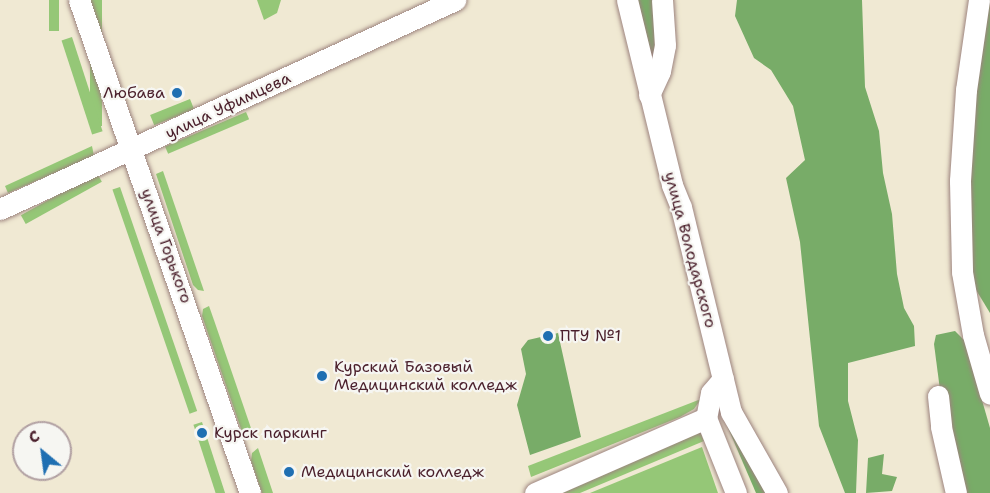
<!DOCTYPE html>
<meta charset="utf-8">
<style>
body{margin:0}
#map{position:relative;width:990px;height:493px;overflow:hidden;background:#f0e9d3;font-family:"Shantell Sans",sans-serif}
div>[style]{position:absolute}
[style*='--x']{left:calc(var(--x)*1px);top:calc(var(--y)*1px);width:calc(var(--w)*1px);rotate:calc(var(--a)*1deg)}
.green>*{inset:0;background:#95c777;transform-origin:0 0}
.forest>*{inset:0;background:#78ac68}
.roads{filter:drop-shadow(0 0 2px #9d847f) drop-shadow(0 0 2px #9d847f)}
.minor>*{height:21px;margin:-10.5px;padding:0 10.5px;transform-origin:10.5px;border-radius:10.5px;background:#fff}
.dots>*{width:16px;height:16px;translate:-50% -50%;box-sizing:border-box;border:3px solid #f6f6f2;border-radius:50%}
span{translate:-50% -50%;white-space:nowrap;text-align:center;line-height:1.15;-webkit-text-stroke:4.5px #f6f6f2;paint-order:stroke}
.poi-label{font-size:16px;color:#4a1f2b}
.right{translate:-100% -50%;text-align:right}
.left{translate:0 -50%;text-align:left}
.street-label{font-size:16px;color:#4a1f2b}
.north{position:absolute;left:12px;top:421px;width:60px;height:60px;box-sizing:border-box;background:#f6f6f2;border:2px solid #b1a0a2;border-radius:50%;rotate:331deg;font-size:16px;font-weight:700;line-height:24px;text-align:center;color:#4a1f2b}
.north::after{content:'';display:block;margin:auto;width:21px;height:27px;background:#1f6fb2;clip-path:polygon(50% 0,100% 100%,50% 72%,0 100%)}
</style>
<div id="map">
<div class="green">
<i style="left:49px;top:0;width:10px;height:31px"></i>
<i style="left:90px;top:0;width:12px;height:126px"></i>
<i style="clip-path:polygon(257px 0,281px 0,277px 13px,264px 20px)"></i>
<i style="left:72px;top:37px;width:99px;height:11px;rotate:72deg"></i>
<i style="left:190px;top:99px;width:11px;height:43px;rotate:68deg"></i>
<i style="left:246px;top:112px;width:8px;height:88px;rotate:67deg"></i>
<i style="clip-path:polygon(92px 146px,94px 156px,8px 193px,5px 186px)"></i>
<i style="clip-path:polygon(163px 171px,204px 291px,198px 290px,193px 285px,156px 174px)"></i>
<i style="left:97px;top:173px;width:10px;height:87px;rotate:61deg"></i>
<i style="left:120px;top:187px;width:237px;height:8px;rotate:71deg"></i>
<i style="clip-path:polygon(209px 306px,215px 323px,253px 434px,245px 434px,241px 429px,202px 316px,203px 309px)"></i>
<i style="clip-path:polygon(701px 399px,694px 409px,680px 417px,531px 477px,528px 466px)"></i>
<i style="left:202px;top:422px;width:75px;height:9px;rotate:72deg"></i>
<i style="clip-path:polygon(700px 431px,704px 441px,580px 493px,550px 493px)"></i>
<i style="clip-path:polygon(702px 447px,718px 493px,590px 493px)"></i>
<i style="clip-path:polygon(258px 448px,273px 493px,262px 493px,251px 461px,252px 453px)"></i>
</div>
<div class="forest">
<i style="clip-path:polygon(638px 0,656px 0,654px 66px)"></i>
<i style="clip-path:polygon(737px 0,862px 0,865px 87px,879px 131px,883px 173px,892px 214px,897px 274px,904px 308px,914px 326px,915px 346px,848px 363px,848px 401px,858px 440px,856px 493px,845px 493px,819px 426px,800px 242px,786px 178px,805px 160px,793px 106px,771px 70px,754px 58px,735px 16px)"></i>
<i style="clip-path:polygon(988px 0,990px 0,990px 313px,973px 285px,970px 265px,971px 99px)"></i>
<i style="clip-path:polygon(955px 331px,965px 341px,990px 428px,990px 493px,964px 493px,943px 413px,934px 344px,936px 335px)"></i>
<i style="clip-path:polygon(558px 333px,581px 437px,530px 455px,517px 405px,526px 374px,521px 349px,528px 340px)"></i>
<i style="clip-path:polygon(725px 421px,766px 493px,756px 493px)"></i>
<i style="clip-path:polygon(884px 454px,882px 474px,897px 477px,892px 491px,866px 493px,868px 458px)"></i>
</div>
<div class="roads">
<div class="minor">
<i style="--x:79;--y:0;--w:522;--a:70.87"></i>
<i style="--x:627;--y:0;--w:190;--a:76.3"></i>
<i style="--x:672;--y:185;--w:24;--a:68"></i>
<i style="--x:681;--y:207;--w:211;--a:76.3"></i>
<i style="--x:731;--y:412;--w:93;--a:60.4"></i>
<i style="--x:979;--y:0;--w:91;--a:98.2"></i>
<i style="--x:966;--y:90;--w:91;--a:93.8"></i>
<i style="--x:960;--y:181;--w:91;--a:88.7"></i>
<i style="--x:962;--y:272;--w:64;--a:80.1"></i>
<i style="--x:973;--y:335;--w:61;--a:73.9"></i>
<i style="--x:649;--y:95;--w:26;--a:-65"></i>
<i style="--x:660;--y:71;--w:26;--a:-79"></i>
<i style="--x:665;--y:45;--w:45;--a:-93.8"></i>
<i style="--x:0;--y:209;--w:501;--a:-24.67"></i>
<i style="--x:723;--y:379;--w:18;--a:131"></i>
<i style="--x:711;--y:393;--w:25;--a:101"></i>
<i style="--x:706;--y:418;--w:81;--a:68.2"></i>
<i style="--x:938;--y:396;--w:31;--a:84"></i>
<i style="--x:941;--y:427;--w:68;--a:77.2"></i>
<i style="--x:535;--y:493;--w:187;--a:-23.7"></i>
</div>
</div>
<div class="dots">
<i style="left:177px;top:93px;background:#1f6fb2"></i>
<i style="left:548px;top:336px;background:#1f6fb2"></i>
<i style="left:322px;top:376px;background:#1f6fb2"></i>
<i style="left:202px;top:433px;background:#1f6fb2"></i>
<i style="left:289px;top:472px;background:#1f6fb2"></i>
</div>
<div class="poi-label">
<span class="right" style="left:165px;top:93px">Любава</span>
<span class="left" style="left:560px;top:336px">ПТУ №1</span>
<span class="left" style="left:334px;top:376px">Курский Базовый<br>Медицинский колледж</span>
<span class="left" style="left:214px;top:433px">Курск паркинг</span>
<span class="left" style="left:301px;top:472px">Медицинский колледж</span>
</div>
<div class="street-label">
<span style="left:228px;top:106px;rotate:-25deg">улица Уфимцева</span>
<span style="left:166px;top:246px;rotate:70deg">улица Горького</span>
<span style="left:690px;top:250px;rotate:75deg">улица Володарского</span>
</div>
<div class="north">С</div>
</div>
